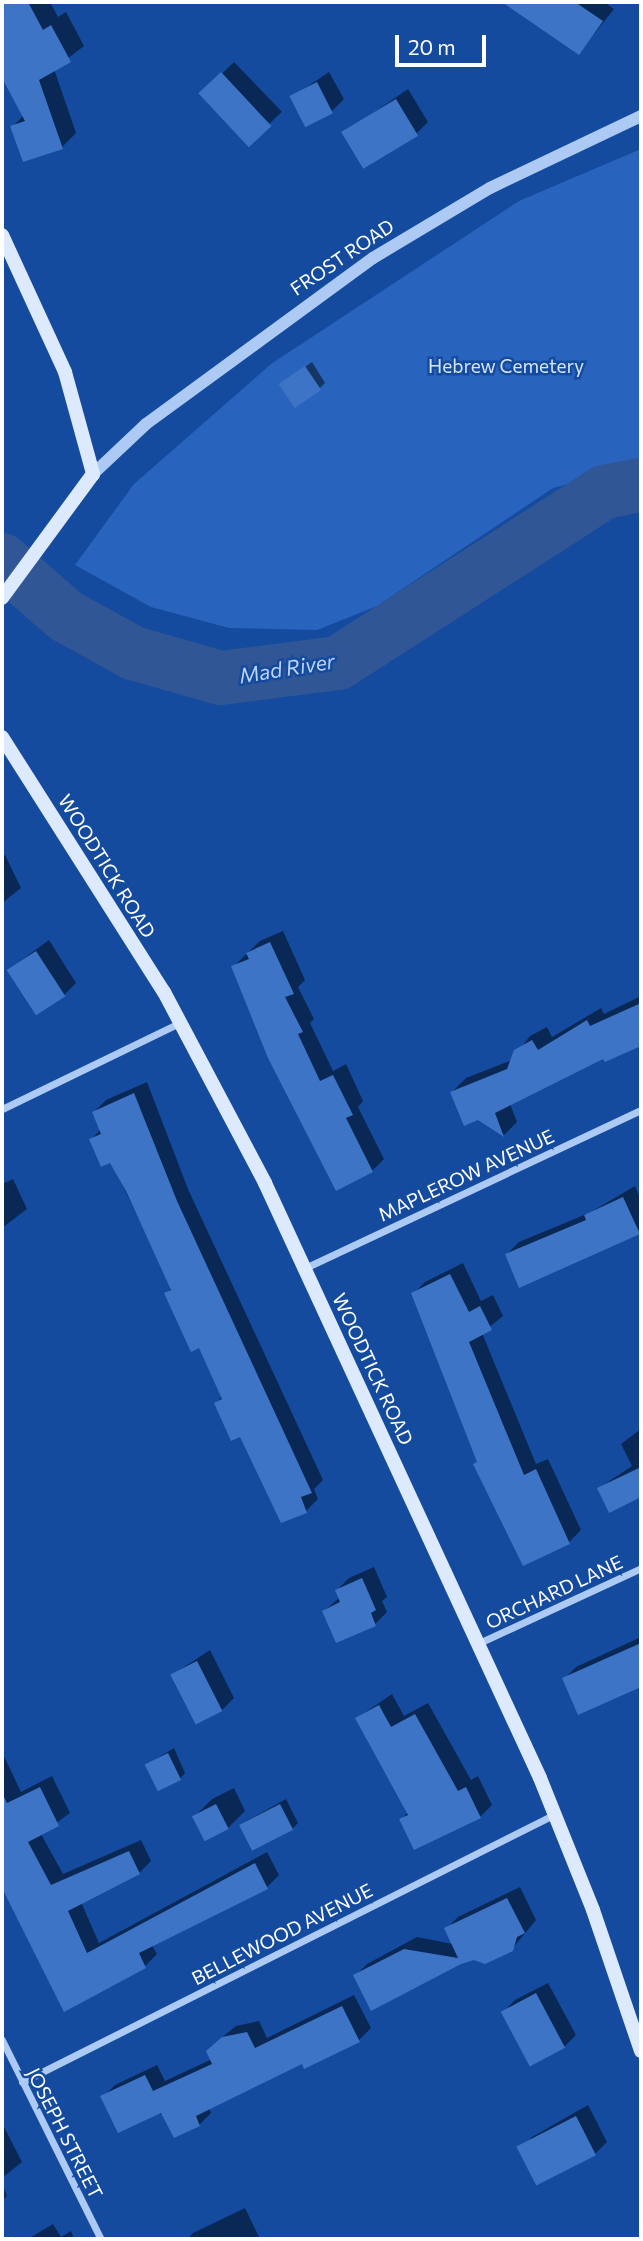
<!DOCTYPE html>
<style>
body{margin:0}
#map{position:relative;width:643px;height:2241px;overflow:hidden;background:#144b9f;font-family:Commissioner,sans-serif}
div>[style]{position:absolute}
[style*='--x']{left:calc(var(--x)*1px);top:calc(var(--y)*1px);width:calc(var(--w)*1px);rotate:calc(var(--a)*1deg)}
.green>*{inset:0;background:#2864bd}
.shadow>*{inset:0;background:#0007;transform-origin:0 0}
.river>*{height:54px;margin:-27px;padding:0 27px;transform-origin:27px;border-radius:27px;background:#305695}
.building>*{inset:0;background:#3d74c6;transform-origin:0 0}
.minor>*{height:7px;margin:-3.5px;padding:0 3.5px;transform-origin:3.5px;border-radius:3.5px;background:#adcaf4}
.tertiary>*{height:12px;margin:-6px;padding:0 6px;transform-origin:6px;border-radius:6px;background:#adcaf4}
.secondary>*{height:14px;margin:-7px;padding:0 7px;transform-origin:7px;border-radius:7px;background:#dde9fd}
span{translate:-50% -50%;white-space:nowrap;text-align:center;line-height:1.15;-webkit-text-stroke:5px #144b9f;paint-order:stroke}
.street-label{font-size:19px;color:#fff}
.park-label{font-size:19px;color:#d6e6fd}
.water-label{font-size:21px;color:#bad4fa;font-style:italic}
.frame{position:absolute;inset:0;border:4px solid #fff;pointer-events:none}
.scale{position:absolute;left:395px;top:35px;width:91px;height:32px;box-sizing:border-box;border:4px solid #fff;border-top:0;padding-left:9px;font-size:21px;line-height:24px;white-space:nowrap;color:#fff;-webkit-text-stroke:5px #144b9f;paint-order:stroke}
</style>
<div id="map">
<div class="green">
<i style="clip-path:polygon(641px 149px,641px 465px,553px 488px,377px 606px,317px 630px,229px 628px,151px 607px,75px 565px,134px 484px,271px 364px,519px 201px)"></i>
</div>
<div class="shadow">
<i style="clip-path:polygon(2px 2px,50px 2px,58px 17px,66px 12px,84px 46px,54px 69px,76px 133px,62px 147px,12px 127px,24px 115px,2px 74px)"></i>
<i style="clip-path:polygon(537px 2px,604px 2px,614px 9px,579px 53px,526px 16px)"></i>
<i style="left:234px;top:62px;width:69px;height:46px;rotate:46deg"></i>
<i style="clip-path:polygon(329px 72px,344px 99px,332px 111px,292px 97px)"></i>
<i style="clip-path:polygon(408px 89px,428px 122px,416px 134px,344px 133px)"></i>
<i style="clip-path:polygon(312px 362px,325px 383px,319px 389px,281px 384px)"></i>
<i style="clip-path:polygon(5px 855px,21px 888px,2px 903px,2px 857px)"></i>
<i style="clip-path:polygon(283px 931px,305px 980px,298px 987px,314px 1019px,310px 1023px,333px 1071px,346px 1064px,363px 1101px,358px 1107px,384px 1159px,372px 1171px,233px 967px,260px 941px)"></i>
<i style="clip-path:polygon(49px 940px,76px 983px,64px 995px,8px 970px)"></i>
<i style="clip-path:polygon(641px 996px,641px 1044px,605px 1060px,603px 1057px,510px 1104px,517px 1122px,504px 1135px,452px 1092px,466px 1078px,512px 1060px,530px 1036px,547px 1027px,552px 1037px,601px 1008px,604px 1014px)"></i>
<i style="clip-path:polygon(147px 1082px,188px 1189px,323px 1480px,314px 1489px,318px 1499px,306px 1511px,216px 1403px,222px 1397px,200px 1346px,166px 1293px,172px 1288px,111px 1161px,91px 1140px,101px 1129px,94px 1112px,106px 1100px)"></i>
<i style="clip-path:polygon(13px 1179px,27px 1209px,2px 1228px,2px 1184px)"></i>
<i style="clip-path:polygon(635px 1186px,641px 1200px,639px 1233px,507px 1254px,519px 1242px,589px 1213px)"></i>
<i style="clip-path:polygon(463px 1263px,481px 1301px,493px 1295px,503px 1316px,482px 1333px,536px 1464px,548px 1459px,581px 1530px,569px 1542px,479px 1460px,413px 1294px,425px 1282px)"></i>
<i style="clip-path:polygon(641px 1429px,641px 1491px,608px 1508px,599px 1488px,632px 1466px,621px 1444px)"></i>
<i style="clip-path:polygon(374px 1567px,387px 1597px,382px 1601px,387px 1612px,375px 1624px,324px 1611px,340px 1597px,337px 1590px,349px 1578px)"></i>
<i style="clip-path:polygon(641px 1637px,641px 1685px,579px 1713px,564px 1679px,576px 1667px)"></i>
<i style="clip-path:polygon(210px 1650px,234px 1698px,222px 1710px,172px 1675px)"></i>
<i style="clip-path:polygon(392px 1694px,404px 1716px,428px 1703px,471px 1780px,478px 1776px,492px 1805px,480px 1817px,402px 1819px,408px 1812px,357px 1718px)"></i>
<i style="clip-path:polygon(174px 1748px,185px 1773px,180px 1779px,146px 1765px)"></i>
<i style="clip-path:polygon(2px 1752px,21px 1792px,52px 1776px,70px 1813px,41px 1834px,63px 1874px,141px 1840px,151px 1861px,139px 1873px,81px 1902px,99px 1943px,267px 1852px,279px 1875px,267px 1887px,152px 1945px,157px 1954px,145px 1966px,65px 2009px,2px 1888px)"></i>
<i style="clip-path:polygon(234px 1788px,245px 1811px,228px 1828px,195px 1816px,212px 1799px)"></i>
<i style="clip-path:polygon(286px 1799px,298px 1823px,292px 1829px,241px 1824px)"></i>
<i style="clip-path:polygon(520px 1887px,536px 1920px,512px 1949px,355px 1976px,367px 1964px,417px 1937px,453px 1944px,446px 1929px,458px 1917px)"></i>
<i style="clip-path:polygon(548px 1983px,576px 2035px,564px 2047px,503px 2012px,515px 2000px)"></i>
<i style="clip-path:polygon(354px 1995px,371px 2028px,359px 2040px,303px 2062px,209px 2108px,211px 2113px,199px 2125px,103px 2097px,115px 2085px,157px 2065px,165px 2081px,212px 2059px,220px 2039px,236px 2026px,259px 2021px,267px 2038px)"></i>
<i style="clip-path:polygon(588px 2105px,607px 2142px,595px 2154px,539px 2184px,520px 2149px,532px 2137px)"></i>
<i style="clip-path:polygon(2px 2123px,22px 2162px,2px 2178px)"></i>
<i style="clip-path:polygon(2px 2183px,7px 2196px,2px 2201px)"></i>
<i style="clip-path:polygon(245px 2208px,260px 2239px,187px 2239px,193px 2233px)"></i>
<i style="clip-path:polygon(53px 2224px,61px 2237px,71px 2231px,74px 2239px,28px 2239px)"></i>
</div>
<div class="river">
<i style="--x:2;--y:560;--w:85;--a:41.2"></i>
<i style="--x:66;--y:616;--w:77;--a:28.9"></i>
<i style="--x:133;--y:653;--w:91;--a:15.9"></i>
<i style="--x:221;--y:678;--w:118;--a:-7.3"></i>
<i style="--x:338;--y:663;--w:316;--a:-32.7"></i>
<i style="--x:604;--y:492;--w:38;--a:-11"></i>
</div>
<div class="building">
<i style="clip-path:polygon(2px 2px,28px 2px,43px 30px,51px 25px,71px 62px,39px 80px,63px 149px,23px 162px,10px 126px,25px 121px,2px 78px)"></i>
<i style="clip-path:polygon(502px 2px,575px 2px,603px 21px,579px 55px)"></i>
<i style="left:221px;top:72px;width:74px;height:31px;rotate:47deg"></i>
<i style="left:317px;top:82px;width:35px;height:31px;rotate:63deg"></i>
<i style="left:396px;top:99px;width:43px;height:64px;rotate:59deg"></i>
<i style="left:305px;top:366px;width:29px;height:32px;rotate:56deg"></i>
<i style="clip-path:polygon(270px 942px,294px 994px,285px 997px,303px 1032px,298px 1034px,320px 1081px,333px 1075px,353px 1115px,346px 1118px,373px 1172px,336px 1191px,268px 1058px,231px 966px,249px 959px,246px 953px)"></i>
<i style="left:36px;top:951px;width:54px;height:35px;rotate:57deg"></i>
<i style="clip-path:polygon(641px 1003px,641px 1046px,605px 1062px,603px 1059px,495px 1113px,504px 1137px,478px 1120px,464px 1126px,450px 1092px,507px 1069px,514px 1050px,532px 1040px,538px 1050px,587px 1020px,590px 1026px)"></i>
<i style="clip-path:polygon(134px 1093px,177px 1201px,312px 1493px,301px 1497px,307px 1513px,281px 1523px,240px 1437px,231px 1441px,214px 1403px,222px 1399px,199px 1348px,191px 1352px,164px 1293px,171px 1290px,126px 1191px,110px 1163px,101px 1167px,89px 1139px,101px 1134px,92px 1112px)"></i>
<i style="clip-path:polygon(623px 1197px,640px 1234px,519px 1288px,505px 1254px,586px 1220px,584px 1215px)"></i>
<i style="clip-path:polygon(450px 1274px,469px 1312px,480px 1306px,492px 1330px,469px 1342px,524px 1475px,536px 1469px,570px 1544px,523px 1566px,473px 1464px,477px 1462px,411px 1293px)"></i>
<i style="clip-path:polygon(641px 1467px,641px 1497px,609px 1513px,597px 1488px)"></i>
<i style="clip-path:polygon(362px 1578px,376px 1610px,371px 1613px,376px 1626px,336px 1643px,322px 1611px,340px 1602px,335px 1590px)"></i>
<i style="clip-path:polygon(641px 1643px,641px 1687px,578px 1715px,562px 1678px)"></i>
<i style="left:197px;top:1661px;width:56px;height:30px;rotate:63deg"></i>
<i style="clip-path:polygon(379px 1705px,391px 1727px,415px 1714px,458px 1791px,466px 1787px,481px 1818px,414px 1850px,399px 1819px,408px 1815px,355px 1718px)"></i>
<i style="left:168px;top:1753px;width:30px;height:26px;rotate:64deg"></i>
<i style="clip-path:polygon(40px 1787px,59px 1826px,28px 1842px,51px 1885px,129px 1851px,140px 1874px,68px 1911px,87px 1953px,255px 1863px,268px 1889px,139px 1953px,146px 1968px,64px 2012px,2px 1888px,2px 1793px,7px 1803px)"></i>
<i style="left:216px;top:1804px;width:28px;height:27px;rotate:63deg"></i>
<i style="left:280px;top:1804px;width:29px;height:46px;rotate:63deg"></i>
<i style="clip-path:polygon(507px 1898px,525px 1933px,517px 1937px,513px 1951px,485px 1964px,474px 1960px,461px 1964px,371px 2011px,353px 1975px,404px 1949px,458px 1958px,444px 1928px)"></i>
<i style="left:536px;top:1993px;width:62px;height:40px;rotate:62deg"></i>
<i style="clip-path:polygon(342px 2006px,360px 2042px,304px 2069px,302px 2064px,196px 2116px,200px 2126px,174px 2138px,161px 2113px,118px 2133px,100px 2096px,145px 2075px,153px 2091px,212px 2064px,206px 2051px,222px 2037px,247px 2032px,255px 2048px)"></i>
<i style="left:576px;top:2116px;width:44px;height:67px;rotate:63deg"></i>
</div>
<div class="minor">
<i style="--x:2;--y:1109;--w:199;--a:-25.9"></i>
<i style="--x:305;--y:1268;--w:371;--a:-25.2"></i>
<i style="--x:479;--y:1643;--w:179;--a:-24.8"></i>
<i style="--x:2;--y:2040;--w:222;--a:63.6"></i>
<i style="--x:22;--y:2082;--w:597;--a:-26.69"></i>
</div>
<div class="tertiary">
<i style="--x:93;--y:474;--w:73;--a:-43.3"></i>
<i style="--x:146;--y:424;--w:281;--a:-36.2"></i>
<i style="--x:373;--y:258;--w:136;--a:-30.9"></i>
<i style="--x:490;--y:188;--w:167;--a:-25.5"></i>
</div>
<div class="secondary">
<i style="--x:2;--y:235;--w:151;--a:65.3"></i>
<i style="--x:65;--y:372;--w:106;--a:74.6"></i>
<i style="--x:93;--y:474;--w:154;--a:126.3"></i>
<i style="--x:2;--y:737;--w:302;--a:57.6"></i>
<i style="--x:164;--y:992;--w:216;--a:62.1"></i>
<i style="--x:265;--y:1183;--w:655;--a:65.19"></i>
<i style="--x:540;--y:1778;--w:142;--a:68.1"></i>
<i style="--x:593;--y:1910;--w:149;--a:71.2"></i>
</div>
<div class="street-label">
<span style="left:342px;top:257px;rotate:-34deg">FROST ROAD</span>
<span style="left:107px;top:866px;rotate:58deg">WOODTICK ROAD</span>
<span style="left:466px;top:1175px;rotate:-25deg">MAPLEROW AVENUE</span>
<span style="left:373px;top:1369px;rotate:65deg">WOODTICK ROAD</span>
<span style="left:554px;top:1592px;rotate:-25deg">ORCHARD LANE</span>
<span style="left:282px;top:1934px;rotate:-27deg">BELLEWOOD AVENUE</span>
<span style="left:65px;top:2133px;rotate:63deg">JOSEPH STREET</span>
</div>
<div class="park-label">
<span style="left:506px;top:366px">Hebrew Cemetery</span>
</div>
<div class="water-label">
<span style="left:287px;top:668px;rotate:-9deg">Mad River</span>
</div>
<div class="frame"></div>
<div class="scale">20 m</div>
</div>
